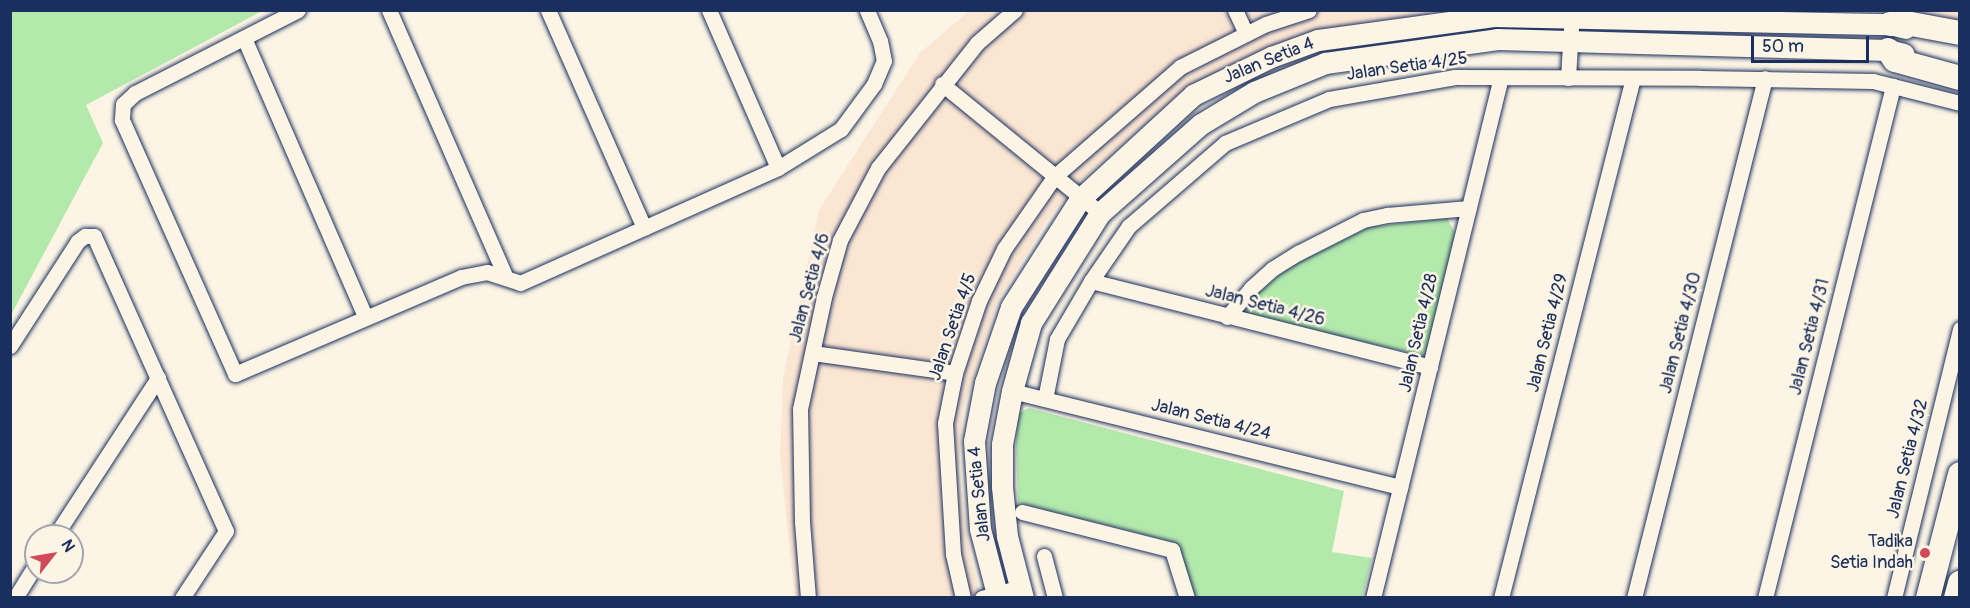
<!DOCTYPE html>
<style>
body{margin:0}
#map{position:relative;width:1970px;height:608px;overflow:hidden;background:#fcf5e5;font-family:Pangolin,sans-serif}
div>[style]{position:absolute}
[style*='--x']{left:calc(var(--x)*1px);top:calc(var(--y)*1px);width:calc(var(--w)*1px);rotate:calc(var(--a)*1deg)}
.built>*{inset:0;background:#fbe6d3}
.green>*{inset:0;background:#b4e9ac}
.roads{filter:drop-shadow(0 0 2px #1b2f5e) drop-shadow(0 0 2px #1b2f5e)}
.street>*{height:15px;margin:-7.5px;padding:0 7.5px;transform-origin:7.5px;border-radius:7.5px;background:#fcf5e5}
.secondary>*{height:21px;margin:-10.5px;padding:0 10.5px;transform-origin:10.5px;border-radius:10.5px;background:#fcf5e5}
.primary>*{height:24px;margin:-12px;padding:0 12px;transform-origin:12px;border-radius:12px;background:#fcf5e5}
.dots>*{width:16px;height:16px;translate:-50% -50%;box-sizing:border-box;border:3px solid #fcf5e5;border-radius:50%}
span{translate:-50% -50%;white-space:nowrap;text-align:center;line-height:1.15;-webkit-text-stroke:5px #fcf5e5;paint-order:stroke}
.street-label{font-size:18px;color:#1b2f5e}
.poi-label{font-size:18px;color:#1b2f5e}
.right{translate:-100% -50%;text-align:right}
.frame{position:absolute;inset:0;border:12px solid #1b2f5e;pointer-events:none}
.north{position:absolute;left:24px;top:524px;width:60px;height:60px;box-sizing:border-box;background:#fcf5e5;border:2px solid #a2a6af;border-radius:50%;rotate:59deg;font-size:16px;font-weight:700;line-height:24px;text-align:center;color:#1b2f5e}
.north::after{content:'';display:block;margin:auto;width:21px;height:27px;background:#d1495b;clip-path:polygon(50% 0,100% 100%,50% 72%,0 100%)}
.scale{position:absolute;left:1751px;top:36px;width:118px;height:27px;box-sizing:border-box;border:3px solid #1b2f5e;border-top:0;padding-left:8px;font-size:18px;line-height:21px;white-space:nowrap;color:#1b2f5e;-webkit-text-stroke:4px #fcf5e5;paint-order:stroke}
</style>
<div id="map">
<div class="built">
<i style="clip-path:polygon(969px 11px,1462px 11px,1191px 85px,1079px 182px,1052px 213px,998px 300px,963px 410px,959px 468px,970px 555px,981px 597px,795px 598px,780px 457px,783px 378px,819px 210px,920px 53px)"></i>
<i style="clip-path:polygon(1877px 11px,1959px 11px,1959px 26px)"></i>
</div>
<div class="green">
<i style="clip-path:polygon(11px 10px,262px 11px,86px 105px,103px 143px,11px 315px)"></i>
<i style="clip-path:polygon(1447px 218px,1455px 233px,1425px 356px,1243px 314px,1252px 298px,1299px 259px,1370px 227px)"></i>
<i style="clip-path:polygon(1029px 408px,1344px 491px,1332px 552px,1372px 558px,1362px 597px,1193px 597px,1180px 550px,1170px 541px,1018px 503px,1016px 441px,1019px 413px)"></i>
</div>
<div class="roads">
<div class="street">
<i style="--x:298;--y:10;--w:183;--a:153"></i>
<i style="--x:135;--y:93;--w:16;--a:137"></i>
<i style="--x:123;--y:104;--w:16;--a:94"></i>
<i style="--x:122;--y:120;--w:278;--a:66"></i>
<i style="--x:235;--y:374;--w:246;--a:-23.2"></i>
<i style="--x:461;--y:277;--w:26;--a:-11"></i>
<i style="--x:487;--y:272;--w:35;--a:18"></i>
<i style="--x:520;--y:283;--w:282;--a:-24"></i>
<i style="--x:778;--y:168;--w:74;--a:-31.8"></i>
<i style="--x:841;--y:129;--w:56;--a:-53.7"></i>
<i style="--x:874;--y:84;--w:25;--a:-67"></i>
<i style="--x:884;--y:61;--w:20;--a:-101"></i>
<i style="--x:880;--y:41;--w:34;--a:-113"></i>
<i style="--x:389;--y:10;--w:292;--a:66.4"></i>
<i style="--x:548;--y:10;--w:238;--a:66.2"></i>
<i style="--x:709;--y:10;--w:172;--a:66.4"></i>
<i style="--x:1235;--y:10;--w:26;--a:65"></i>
<i style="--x:244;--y:38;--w:305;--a:66.5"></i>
<i style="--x:1568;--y:78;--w:68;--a:-86.6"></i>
<i style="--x:942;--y:84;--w:204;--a:39.2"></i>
<i style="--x:1091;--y:281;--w:350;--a:14.2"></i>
<i style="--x:1227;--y:317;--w:38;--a:-50"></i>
<i style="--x:1251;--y:288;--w:28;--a:-42"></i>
<i style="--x:1272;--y:269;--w:31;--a:-32"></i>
<i style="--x:1298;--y:253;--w:73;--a:-26.9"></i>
<i style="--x:1363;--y:220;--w:25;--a:-12"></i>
<i style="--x:1387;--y:215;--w:82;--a:-4.9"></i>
<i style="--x:10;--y:346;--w:125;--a:-57.1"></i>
<i style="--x:78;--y:241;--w:9;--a:-36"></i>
<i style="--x:85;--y:236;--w:9;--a:0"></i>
<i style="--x:94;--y:236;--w:323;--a:65.9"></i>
<i style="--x:226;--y:531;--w:80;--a:123.3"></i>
<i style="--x:813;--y:353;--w:143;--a:8"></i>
<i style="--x:1012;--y:391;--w:400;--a:13.9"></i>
<i style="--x:1045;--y:399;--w:61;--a:-78.7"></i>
<i style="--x:1057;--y:339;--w:67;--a:-59.6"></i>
<i style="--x:1091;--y:281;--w:67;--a:-55.4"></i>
<i style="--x:1129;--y:226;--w:127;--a:-40.8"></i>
<i style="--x:1225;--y:143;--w:113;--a:-22.9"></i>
<i style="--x:1329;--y:99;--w:128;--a:-9.9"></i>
<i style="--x:1455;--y:77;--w:245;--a:0.2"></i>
<i style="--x:1700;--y:78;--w:173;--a:1"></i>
<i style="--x:1873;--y:81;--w:90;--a:14.2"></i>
<i style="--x:1022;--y:512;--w:155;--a:14.2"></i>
<i style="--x:1172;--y:550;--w:50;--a:72.6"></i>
<i style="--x:55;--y:536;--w:189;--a:-56.9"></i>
<i style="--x:1044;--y:556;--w:43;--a:75.3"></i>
<i style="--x:15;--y:598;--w:39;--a:-58"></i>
<i style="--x:808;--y:598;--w:76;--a:-94.5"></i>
<i style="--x:802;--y:522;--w:113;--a:-91"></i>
<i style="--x:800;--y:409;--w:115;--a:-77.9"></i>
<i style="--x:824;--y:297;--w:59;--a:-74.3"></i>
<i style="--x:840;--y:240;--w:81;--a:-62.2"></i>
<i style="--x:878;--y:168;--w:159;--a:-51.6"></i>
<i style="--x:977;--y:43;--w:50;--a:-41"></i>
<i style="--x:963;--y:598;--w:45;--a:-102.8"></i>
<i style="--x:953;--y:554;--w:131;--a:-93.5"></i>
<i style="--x:945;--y:423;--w:51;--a:-78.7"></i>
<i style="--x:955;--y:373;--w:76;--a:-71.6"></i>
<i style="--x:979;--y:301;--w:58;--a:-64.3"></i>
<i style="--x:1004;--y:249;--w:88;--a:-55.2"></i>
<i style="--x:1054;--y:177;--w:167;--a:-41.1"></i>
<i style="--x:1180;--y:67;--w:96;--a:-26.6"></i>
<i style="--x:1266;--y:24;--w:45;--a:-18"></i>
<i style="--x:982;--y:598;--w:40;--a:-16"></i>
<i style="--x:1373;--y:598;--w:536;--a:-76.2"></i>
<i style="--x:1501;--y:598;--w:536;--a:-75.76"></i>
<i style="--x:1634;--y:598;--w:536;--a:-75.86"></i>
<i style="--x:1765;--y:598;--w:528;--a:-75.96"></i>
<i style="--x:1894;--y:598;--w:277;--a:-76.2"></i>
</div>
<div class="secondary">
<i style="--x:998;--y:598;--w:71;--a:-104.6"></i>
<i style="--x:980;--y:529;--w:88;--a:-93.9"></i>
<i style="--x:974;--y:441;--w:59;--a:-79.3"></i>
<i style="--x:985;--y:383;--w:80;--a:-71.1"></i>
<i style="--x:1011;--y:307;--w:128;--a:-57.4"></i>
<i style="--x:1080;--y:199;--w:154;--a:-42.6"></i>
<i style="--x:1193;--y:95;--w:87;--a:-26"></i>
<i style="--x:1271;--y:57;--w:50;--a:-19.9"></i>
<i style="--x:1318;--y:40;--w:177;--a:-7.8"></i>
<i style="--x:1493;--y:16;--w:397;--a:1.2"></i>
<i style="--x:1890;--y:24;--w:16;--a:14"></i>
<i style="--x:1023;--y:598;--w:64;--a:-104.5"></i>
<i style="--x:1007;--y:536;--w:49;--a:-95.8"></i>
<i style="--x:1002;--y:487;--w:43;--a:-90"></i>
<i style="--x:1002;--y:444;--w:54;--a:-79.3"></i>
<i style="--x:1012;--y:391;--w:71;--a:-74.4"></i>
<i style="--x:1031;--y:323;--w:130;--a:-57.9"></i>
<i style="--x:1100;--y:213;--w:135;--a:-41.4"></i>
<i style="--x:1201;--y:124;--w:62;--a:-31.1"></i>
<i style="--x:1254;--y:92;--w:77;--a:-22.2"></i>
<i style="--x:1325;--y:63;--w:174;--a:-7.9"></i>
<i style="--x:1497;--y:39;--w:391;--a:1.6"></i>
<i style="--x:1888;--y:50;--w:16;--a:14"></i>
</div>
<div class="primary">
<i style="--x:1890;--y:24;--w:16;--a:-4"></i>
<i style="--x:1906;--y:23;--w:55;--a:10.5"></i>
<i style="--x:1888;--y:50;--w:12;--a:55"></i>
<i style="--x:1895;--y:60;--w:67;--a:15.5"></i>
<i style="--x:1928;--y:598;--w:128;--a:-75.5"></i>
<i style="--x:1956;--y:598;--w:16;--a:-75"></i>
</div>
</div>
<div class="dots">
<i style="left:1925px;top:553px;background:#d1495b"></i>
</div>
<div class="street-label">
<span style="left:1269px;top:61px;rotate:-22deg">Jalan Setia 4</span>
<span style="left:1407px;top:67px;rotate:-8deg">Jalan Setia 4/25</span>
<span style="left:810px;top:288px;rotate:-75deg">Jalan Setia 4/6</span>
<span style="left:1265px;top:306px;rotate:14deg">Jalan Setia 4/26</span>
<span style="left:953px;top:327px;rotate:-71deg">Jalan Setia 4/5</span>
<span style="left:1419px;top:333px;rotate:-77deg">Jalan Setia 4/28</span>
<span style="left:1548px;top:333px;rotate:-76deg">Jalan Setia 4/29</span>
<span style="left:1681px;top:333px;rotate:-76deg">Jalan Setia 4/30</span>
<span style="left:1810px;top:337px;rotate:-76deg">Jalan Setia 4/31</span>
<span style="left:1211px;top:420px;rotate:14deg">Jalan Setia 4/24</span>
<span style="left:1908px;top:459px;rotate:-76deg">Jalan Setia 4/32</span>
<span style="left:980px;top:494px;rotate:-96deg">Jalan Setia 4</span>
</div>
<div class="poi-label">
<span class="right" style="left:1913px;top:553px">Tadika<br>Setia Indah</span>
</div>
<div class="frame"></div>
<div class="north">N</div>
<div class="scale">50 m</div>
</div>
